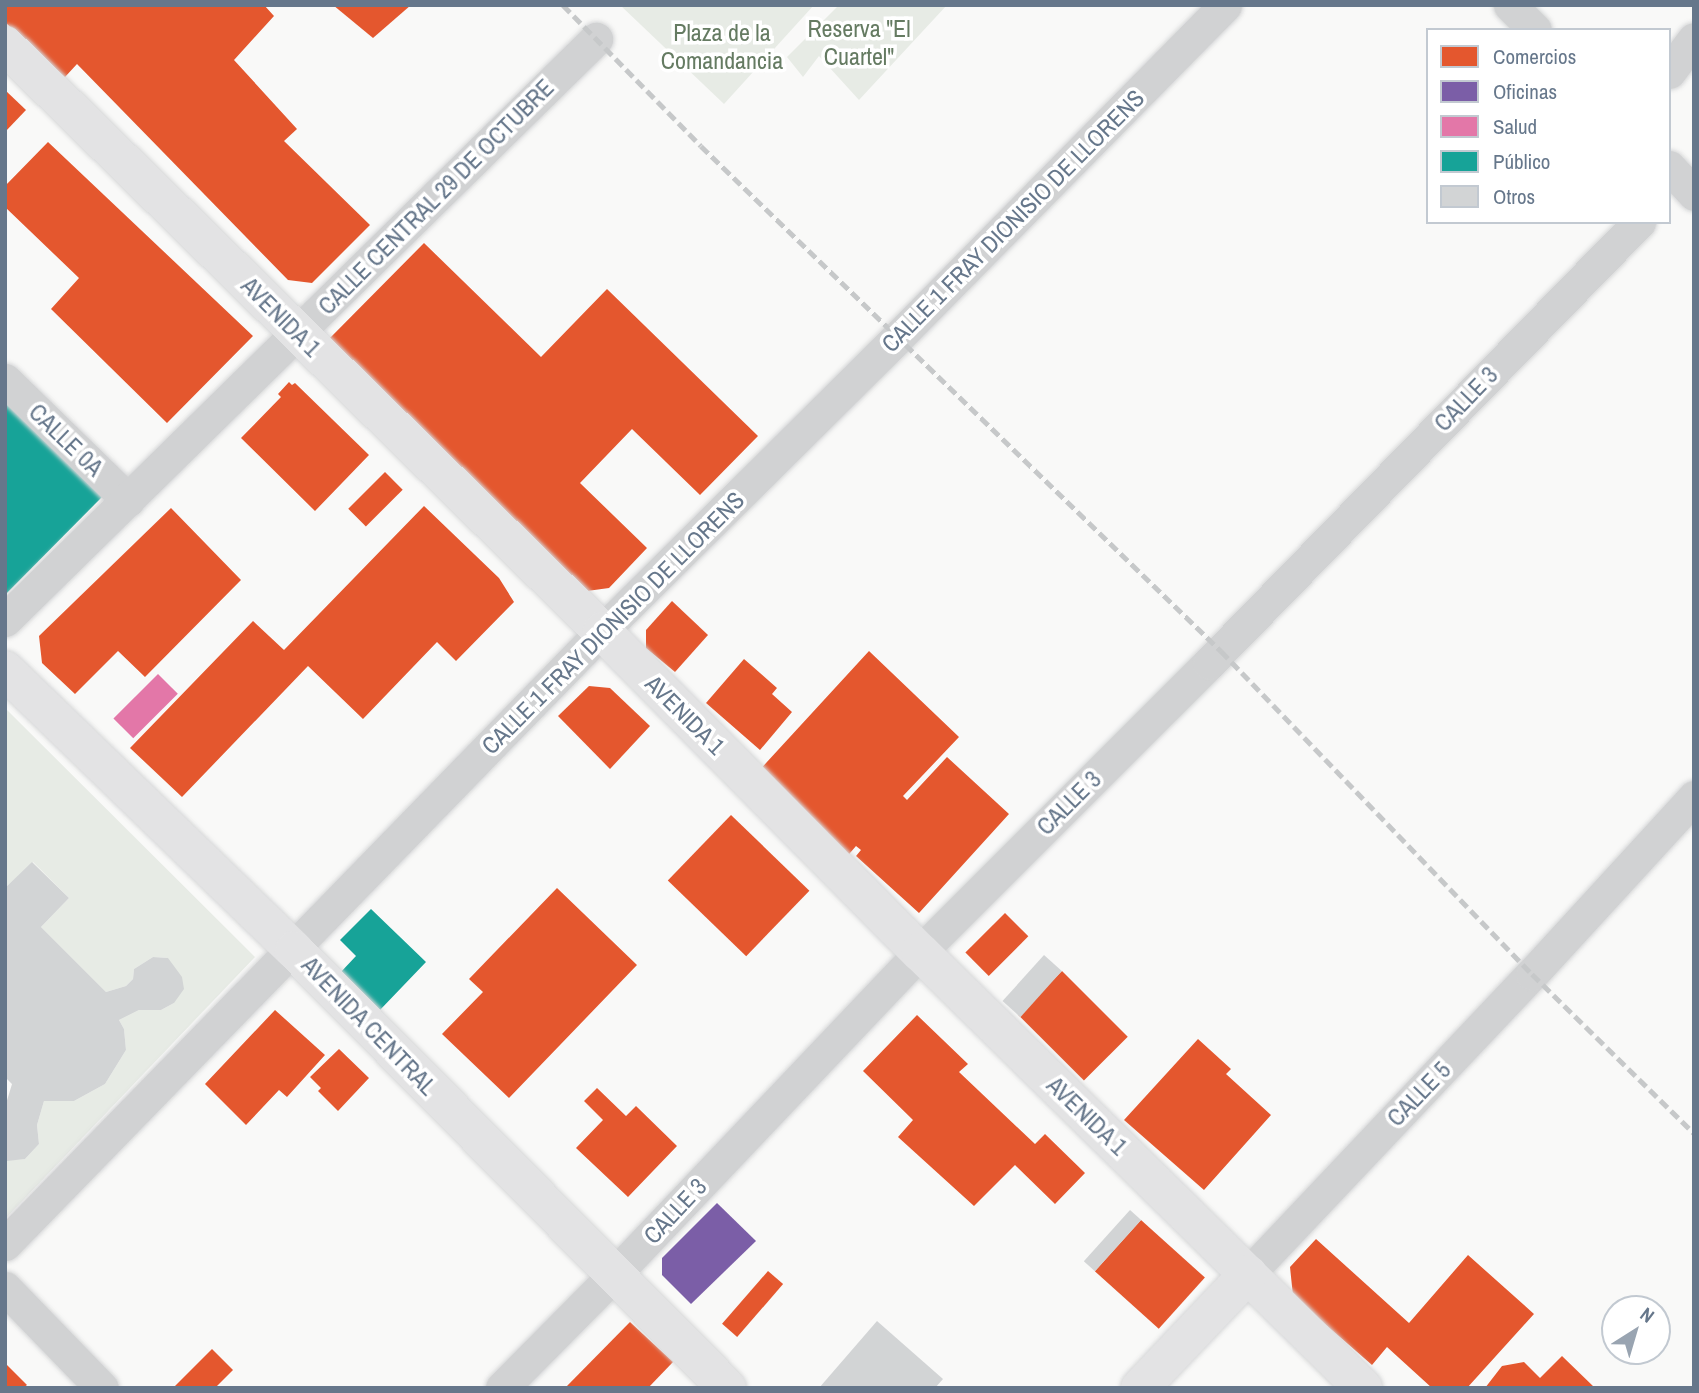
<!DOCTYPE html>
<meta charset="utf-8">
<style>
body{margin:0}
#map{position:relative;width:1699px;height:1393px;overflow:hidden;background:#f9f9f8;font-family:"Archivo Narrow",sans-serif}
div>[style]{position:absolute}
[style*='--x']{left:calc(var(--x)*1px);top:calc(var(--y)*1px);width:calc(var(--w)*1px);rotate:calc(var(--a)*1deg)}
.green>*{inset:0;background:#e7ebe5}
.shops>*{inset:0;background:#e4572e;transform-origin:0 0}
.offices>*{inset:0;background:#7b5ea7}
.health>*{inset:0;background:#e377a8;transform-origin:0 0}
.public>*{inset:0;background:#17a398}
.building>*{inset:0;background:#d2d4d5;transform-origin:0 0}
.roads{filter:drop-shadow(0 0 2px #d6d7d8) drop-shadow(0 0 2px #d6d7d8)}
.minor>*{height:33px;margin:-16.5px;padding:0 16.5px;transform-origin:16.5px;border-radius:16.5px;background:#d1d2d3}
.major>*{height:38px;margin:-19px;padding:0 19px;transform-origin:19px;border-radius:19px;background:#e3e3e4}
.rail>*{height:5px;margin-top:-2.5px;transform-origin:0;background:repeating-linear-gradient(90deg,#c6c8c9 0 10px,transparent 0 15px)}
span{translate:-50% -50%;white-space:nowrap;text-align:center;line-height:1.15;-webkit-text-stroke:7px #fff;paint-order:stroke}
.park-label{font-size:24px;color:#657b62}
.street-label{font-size:24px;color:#66778b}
.frame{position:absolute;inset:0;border:7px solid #66778b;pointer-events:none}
.legend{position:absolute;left:1426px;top:28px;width:245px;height:196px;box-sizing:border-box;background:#fff;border:2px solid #c2c9d1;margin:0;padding:9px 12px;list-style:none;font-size:21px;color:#66778b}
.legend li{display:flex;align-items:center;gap:14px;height:35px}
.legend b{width:35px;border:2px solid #c2c9d1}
.north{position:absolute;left:1601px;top:1295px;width:70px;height:70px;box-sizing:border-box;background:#fff;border:2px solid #c2c9d1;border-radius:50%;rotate:37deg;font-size:19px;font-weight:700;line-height:28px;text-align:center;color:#66778b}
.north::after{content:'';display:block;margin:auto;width:24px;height:32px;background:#99a4b1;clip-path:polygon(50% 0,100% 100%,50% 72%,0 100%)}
</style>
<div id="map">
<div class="green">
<i style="clip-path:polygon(620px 5px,814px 5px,724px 104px)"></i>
<i style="clip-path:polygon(839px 5px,947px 5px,859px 100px,819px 56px,803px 77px,787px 57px)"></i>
<i style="clip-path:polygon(5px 708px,255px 957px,5px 1219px,5px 1160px,25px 1159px,39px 1144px,37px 1125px,44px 1101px,74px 1101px,105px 1084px,126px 1050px,124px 1029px,119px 1020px,139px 1010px,161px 1010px,174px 1003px,168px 958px,153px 957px,134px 969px,133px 979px,126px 986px,106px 992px,41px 927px,69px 898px,33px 862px,5px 888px)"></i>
</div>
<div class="shops">
<i style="clip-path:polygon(5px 5px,264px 5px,274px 16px,234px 60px,297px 129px,284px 141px,370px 225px,312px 283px,288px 280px,77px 64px,65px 77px,7px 24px)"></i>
<i style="clip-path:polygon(333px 5px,411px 5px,373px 38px)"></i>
<i style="clip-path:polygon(5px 90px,26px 110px,5px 132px)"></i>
<i style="clip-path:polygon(48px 142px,253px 336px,167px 423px,51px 309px,79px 278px,5px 207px,5px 186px)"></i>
<i style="clip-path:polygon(424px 243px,541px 357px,607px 289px,758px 436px,700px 495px,632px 429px,580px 483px,647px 548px,609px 588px,587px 591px,329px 339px)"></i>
<i style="clip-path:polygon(289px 382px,292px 385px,295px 383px,369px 455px,315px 511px,241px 438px,281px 397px,278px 394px)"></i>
<i style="left:385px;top:472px;width:25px;height:52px;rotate:45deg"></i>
<i style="clip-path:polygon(424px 506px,499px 578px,514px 602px,456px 661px,437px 642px,363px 719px,308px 666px,182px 797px,130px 748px,253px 621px,284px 650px)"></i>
<i style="clip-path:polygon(171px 508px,241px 580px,145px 677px,118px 651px,75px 694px,42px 663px,39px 636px)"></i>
<i style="clip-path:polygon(672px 601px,708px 635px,675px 672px,646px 648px,646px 630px)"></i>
<i style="clip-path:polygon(869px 651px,959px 737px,903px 796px,907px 800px,947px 757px,1009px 814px,919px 913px,856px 856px,861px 850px,856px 846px,844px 860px,755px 775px)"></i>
<i style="clip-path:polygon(744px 659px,777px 688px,772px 694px,792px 712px,760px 750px,706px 703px)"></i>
<i style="clip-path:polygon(589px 686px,610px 688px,650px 726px,610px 769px,558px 716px)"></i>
<i style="left:731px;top:815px;width:109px;height:91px;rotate:44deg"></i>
<i style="clip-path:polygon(557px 888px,637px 965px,509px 1098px,442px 1034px,483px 992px,469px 979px)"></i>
<i style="left:1005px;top:913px;width:33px;height:56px;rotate:45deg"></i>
<i style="left:1062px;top:971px;width:93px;height:62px;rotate:45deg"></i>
<i style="clip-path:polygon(275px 1010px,325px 1055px,287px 1097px,279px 1090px,246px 1125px,205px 1084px)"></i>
<i style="clip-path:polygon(917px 1015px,968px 1064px,959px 1072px,1035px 1144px,1045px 1134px,1085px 1173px,1055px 1204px,1015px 1165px,974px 1206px,898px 1137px,913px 1120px,863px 1071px)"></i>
<i style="clip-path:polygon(1198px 1039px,1231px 1069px,1226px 1074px,1271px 1115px,1204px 1190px,1124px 1120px)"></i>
<i style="clip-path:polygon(339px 1049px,369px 1078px,338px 1111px,318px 1091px,321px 1088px,310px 1077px)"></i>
<i style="clip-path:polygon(597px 1088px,626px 1116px,636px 1106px,677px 1146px,628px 1197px,576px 1148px,603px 1120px,584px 1101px)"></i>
<i style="left:1141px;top:1220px;width:86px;height:69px;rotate:42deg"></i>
<i style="clip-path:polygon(1316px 1239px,1409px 1323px,1468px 1255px,1534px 1314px,1467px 1388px,1432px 1388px,1387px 1347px,1372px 1365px,1293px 1296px,1290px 1267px)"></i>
<i style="left:768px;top:1271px;width:20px;height:70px;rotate:41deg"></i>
<i style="clip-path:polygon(630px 1322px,673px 1362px,648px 1388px,565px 1388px)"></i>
<i style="clip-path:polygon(212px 1349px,233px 1370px,215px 1388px,173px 1388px)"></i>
<i style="clip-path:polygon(1562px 1356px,1595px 1388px,1485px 1388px,1502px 1366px,1524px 1362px,1540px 1378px)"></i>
<i style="clip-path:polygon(7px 1365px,27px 1385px,23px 1388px,5px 1388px)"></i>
</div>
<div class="offices">
<i style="clip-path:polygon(717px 1203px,756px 1241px,691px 1304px,662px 1275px,662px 1258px)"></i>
</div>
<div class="health">
<i style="left:158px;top:674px;width:28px;height:63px;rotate:45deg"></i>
</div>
<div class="public">
<i style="clip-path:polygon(5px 401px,103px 496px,5px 595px)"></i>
<i style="clip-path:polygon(371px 909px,426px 962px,379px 1011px,340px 973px,356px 956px,340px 940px)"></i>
</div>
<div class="building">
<i style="clip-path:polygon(32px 862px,69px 898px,41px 927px,106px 992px,126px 986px,133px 979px,134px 969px,153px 957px,168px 958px,182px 977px,184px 989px,174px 1003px,161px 1010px,139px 1010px,119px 1020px,124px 1029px,126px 1050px,105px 1084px,74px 1101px,44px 1101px,37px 1125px,39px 1144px,25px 1159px,7px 1161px,5px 1107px,12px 1084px,5px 1077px,5px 888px)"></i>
<i style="left:1044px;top:955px;width:24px;height:62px;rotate:42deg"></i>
<i style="left:1130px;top:1210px;width:15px;height:69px;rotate:42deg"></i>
<i style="clip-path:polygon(877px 1321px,943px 1379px,935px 1388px,819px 1388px)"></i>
</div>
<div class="roads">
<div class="minor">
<i style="--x:1510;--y:5;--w:35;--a:45"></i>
<i style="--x:1669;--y:72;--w:41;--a:-52.9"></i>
<i style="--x:1669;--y:167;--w:37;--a:47"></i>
<i style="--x:5;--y:380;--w:172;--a:44.3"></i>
<i style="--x:5;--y:620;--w:829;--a:-44.51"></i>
<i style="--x:5;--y:1244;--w:856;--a:-45.76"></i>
<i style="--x:602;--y:631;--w:416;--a:-44.8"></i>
<i style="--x:897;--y:338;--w:467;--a:-45.4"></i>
<i style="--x:1248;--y:1274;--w:413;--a:-46.6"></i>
<i style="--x:1532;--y:974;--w:240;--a:-47.5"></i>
<i style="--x:5;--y:1288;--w:139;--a:45.9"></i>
<i style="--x:502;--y:1388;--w:158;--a:-45.3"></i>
<i style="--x:613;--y:1276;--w:446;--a:-46.5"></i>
<i style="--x:920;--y:952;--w:409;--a:-45"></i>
<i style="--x:1209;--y:663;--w:616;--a:-45.72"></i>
</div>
<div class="major">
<i style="--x:5;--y:45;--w:837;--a:44.47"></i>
<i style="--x:602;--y:631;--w:452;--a:45.3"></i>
<i style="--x:920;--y:952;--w:622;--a:44.54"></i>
<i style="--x:5;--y:670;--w:402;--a:44.1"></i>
<i style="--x:294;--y:950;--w:616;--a:45.33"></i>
<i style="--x:1140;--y:1388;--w:157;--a:-46.5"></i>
</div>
</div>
<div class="rail">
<i style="--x:563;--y:5;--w:197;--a:45.6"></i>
<i style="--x:701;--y:146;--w:725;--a:44.16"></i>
<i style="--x:1221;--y:651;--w:448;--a:46.1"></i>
<i style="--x:1532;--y:974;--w:227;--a:44.5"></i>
</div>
<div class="park-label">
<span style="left:859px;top:43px">Reserva "El<br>Cuartel"</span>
<span style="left:722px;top:47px">Plaza de la<br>Comandancia</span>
</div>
<div class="street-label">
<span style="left:436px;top:197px;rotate:-45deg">CALLE CENTRAL 29 DE OCTUBRE</span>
<span style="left:1013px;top:221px;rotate:-45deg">CALLE 1 FRAY DIONISIO DE LLORENS</span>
<span style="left:281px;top:317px;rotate:45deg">AVENIDA 1</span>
<span style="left:1466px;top:399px;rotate:-46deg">CALLE 3</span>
<span style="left:66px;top:440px;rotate:44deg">CALLE 0A</span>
<span style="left:613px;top:623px;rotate:-45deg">CALLE 1 FRAY DIONISIO DE LLORENS</span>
<span style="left:685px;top:715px;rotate:45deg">AVENIDA 1</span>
<span style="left:1069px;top:803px;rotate:-45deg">CALLE 3</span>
<span style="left:369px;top:1026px;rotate:46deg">AVENIDA CENTRAL</span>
<span style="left:1419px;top:1094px;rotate:-46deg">CALLE 5</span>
<span style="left:1087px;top:1116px;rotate:44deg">AVENIDA 1</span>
<span style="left:675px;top:1211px;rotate:-47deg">CALLE 3</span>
</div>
<div class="frame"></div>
<ul class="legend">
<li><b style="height:19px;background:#e4572e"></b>Comercios</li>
<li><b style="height:19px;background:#7b5ea7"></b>Oficinas</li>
<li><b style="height:19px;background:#e377a8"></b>Salud</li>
<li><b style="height:19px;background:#17a398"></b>Público</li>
<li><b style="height:19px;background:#d2d4d5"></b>Otros</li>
</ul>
<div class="north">N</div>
</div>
